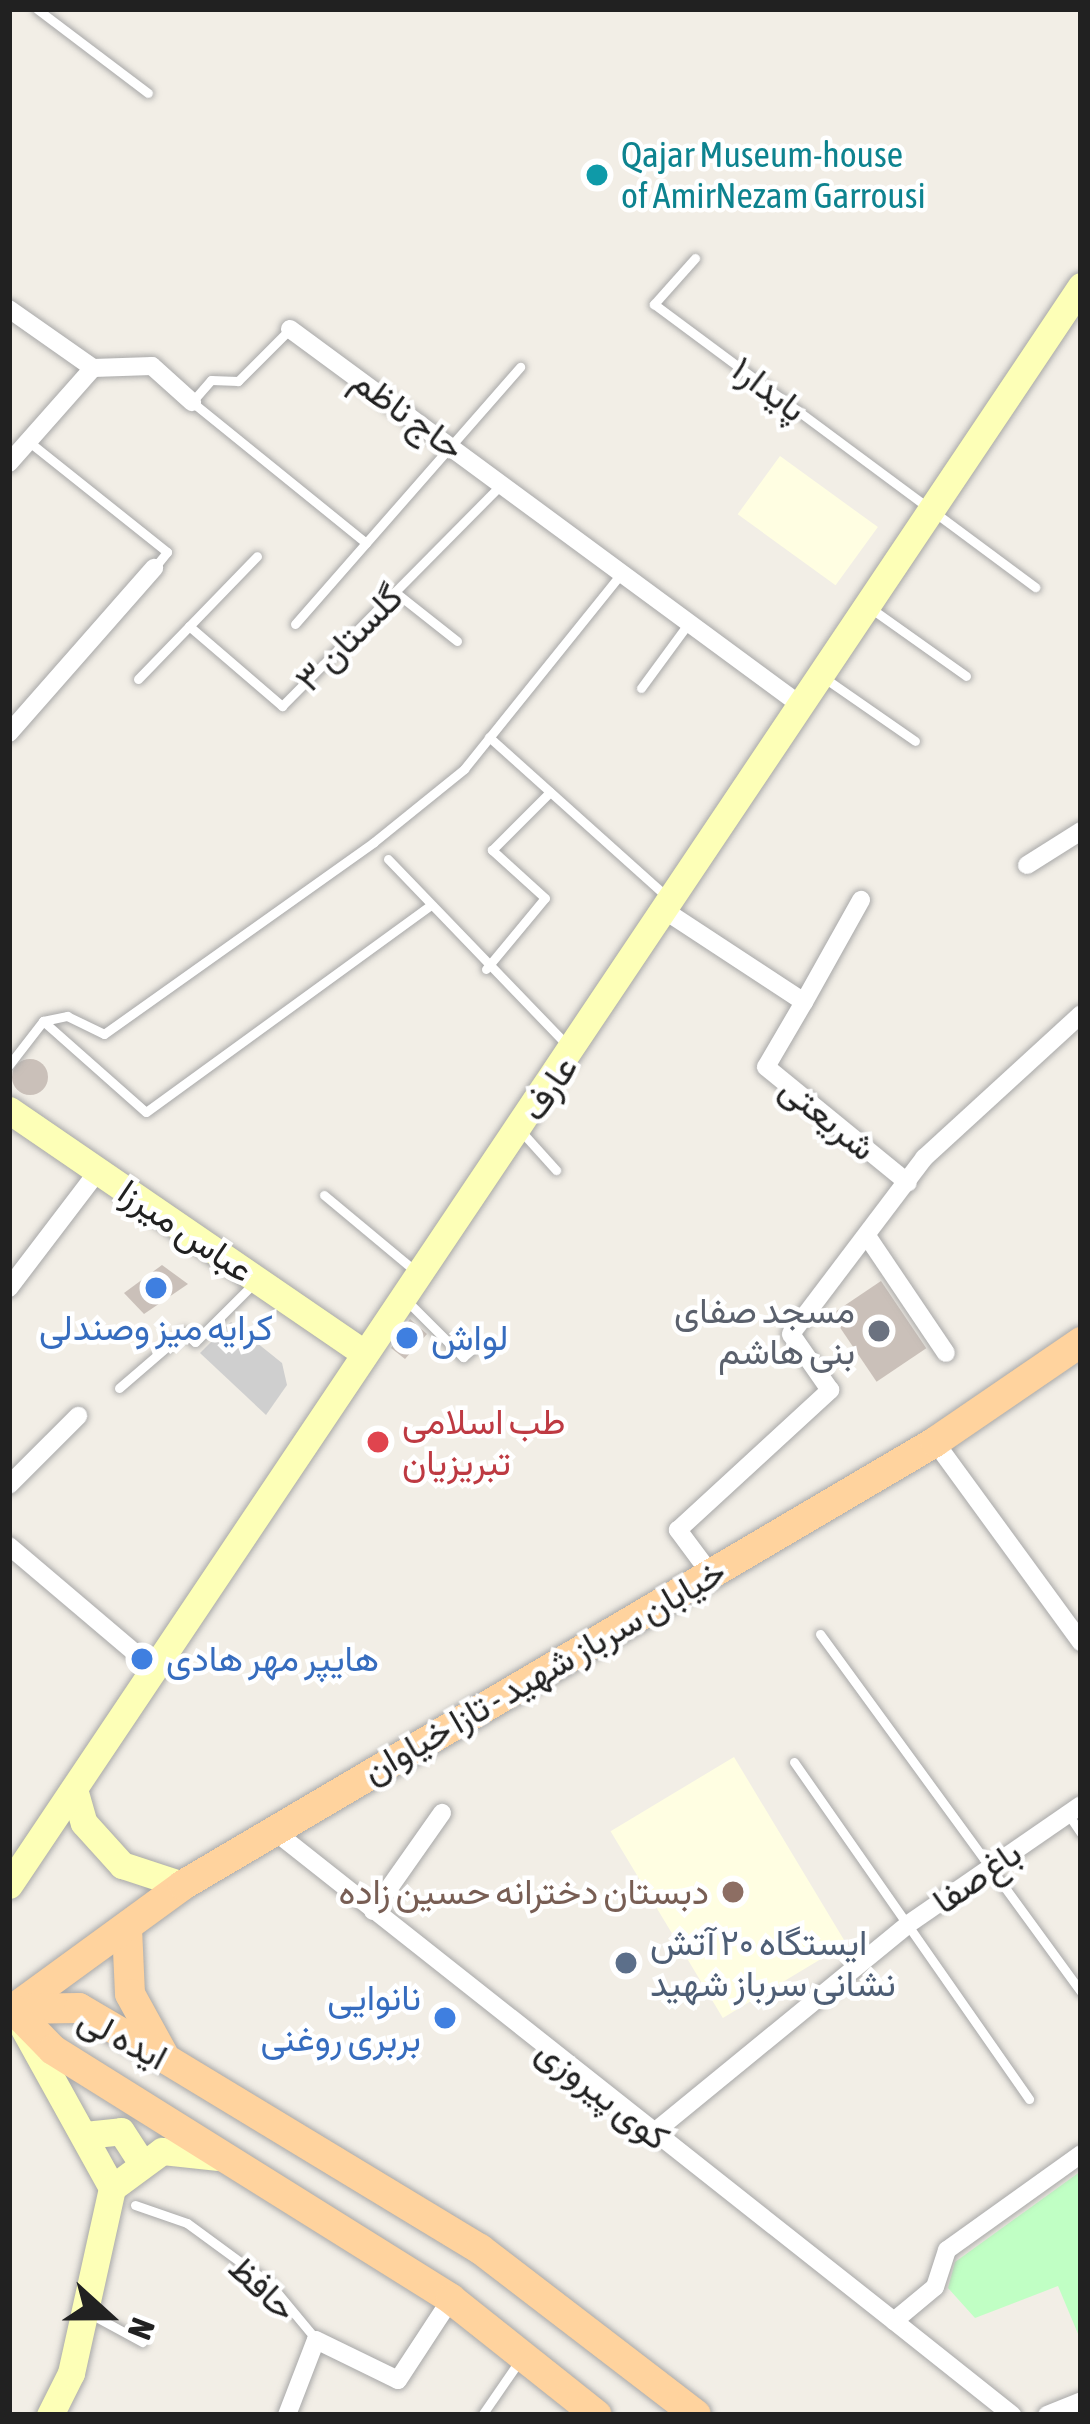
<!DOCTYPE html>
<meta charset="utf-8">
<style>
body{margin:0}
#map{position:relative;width:1090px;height:2424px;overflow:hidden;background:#f2eee6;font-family:"Asap Condensed",Vazirmatn,sans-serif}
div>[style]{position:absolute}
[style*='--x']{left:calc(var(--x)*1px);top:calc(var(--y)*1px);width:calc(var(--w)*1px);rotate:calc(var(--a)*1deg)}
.education>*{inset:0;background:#fffee2;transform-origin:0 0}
.religious>*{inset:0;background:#cfcfcf}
.park>*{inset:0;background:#c0ffc4}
.building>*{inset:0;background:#cac0b9;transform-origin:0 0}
.round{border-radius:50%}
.roads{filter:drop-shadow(0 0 3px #a8a8a8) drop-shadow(0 0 3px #a8a8a8)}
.lane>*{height:9px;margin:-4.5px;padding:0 4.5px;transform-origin:4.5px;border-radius:4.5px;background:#fff}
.street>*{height:18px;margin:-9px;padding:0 9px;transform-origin:9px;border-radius:9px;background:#fff}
.secondary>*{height:27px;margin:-13.5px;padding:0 13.5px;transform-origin:13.5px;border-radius:13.5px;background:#fdffb7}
.primary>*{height:30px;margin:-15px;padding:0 15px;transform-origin:15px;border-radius:15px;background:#ffd39e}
.dots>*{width:33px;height:33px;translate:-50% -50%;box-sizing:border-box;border:6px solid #fff;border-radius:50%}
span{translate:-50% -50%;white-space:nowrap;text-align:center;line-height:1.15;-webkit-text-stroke:9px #fff;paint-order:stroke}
.culture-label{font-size:36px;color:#0d838f}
.left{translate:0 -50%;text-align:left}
.street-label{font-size:36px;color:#212121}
.worship-label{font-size:36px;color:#5b616d}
.right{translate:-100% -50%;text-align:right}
.shop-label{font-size:36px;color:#366cbe}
.health-label{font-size:36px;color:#be3a42}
.education-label{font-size:36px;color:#785e54}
.service-label{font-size:36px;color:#4e5e75}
.frame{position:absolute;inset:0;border:12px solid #212121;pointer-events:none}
.north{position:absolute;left:48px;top:2256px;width:120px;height:120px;-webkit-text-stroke:9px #fff;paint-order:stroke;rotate:111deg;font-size:33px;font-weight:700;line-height:48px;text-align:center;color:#212121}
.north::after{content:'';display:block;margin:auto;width:42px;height:54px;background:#212121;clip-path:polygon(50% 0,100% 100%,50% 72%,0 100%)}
</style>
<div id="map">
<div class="education">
<i style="left:780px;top:456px;width:121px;height:72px;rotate:36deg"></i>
<i style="left:734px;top:1757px;width:218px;height:144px;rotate:59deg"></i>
</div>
<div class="religious">
<i style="clip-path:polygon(231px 1322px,282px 1363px,287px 1385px,266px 1415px,200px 1353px)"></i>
</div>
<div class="park">
<i style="clip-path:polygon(1081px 2171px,1081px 2341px,1058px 2286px,975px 2318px,948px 2288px,955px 2262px)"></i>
</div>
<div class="building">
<i class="round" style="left:12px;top:1059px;width:36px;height:36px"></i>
<i style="clip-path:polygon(162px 1265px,188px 1284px,144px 1314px,124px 1293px)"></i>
<i style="left:881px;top:1281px;width:81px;height:60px;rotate:56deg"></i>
<i style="clip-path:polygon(410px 1319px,427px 1334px,405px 1359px,391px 1348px)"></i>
</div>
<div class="roads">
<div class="lane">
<i style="--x:37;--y:9;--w:139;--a:37.1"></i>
<i style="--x:695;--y:258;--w:62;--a:131.7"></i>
<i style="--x:654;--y:304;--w:475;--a:36.6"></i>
<i style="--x:290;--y:329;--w:74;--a:135"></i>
<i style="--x:238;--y:381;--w:27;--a:-178"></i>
<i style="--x:211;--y:380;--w:29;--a:131"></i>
<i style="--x:192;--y:402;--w:224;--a:39"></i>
<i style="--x:28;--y:441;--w:178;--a:38.6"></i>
<i style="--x:167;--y:552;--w:21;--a:129"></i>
<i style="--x:395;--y:592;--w:79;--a:38.3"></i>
<i style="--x:869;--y:607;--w:119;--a:35.4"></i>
<i style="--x:295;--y:624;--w:342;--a:-48.8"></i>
<i style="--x:189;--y:626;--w:123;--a:40.7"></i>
<i style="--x:282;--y:706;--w:314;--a:-45.3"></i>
<i style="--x:823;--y:677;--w:112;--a:34.8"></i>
<i style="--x:138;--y:679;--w:171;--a:-45.9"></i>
<i style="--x:641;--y:688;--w:79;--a:-53.7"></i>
<i style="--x:489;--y:737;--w:237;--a:41.9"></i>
<i style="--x:388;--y:859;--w:257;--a:46.1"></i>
<i style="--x:486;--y:969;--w:92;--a:-50.3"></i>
<i style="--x:545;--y:898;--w:72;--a:-137.8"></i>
<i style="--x:492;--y:850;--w:82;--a:-45"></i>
<i style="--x:43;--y:1021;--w:137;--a:41.5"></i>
<i style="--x:146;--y:1112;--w:351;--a:-36"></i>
<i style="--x:9;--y:1065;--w:56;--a:-52.3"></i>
<i style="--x:43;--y:1021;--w:25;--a:-12"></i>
<i style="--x:67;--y:1016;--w:41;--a:25.9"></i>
<i style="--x:104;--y:1034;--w:331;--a:-35.4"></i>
<i style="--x:374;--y:842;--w:116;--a:-39"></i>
<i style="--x:464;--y:769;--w:249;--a:-51.2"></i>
<i style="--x:520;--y:1130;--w:54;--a:48"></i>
<i style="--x:324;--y:1195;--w:117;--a:39.8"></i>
<i style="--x:406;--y:1300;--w:81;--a:45"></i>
<i style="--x:463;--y:1357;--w:17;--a:-40"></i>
<i style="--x:119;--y:1388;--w:86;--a:-40.7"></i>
<i style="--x:184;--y:1332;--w:15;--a:42"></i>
<i style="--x:195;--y:1342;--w:83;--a:-45"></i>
<i style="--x:820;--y:1634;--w:443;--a:53.9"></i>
<i style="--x:794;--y:1762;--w:411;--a:55.1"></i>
<i style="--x:1068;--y:1814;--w:23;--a:56"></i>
<i style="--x:135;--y:2205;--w:55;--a:19.1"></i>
<i style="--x:187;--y:2223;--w:103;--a:36.3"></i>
<i style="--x:270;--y:2284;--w:70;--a:50.2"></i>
<i style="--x:87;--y:2312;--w:63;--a:28.6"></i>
<i style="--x:482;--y:2415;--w:67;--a:-55.4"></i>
</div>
<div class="street">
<i style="--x:9;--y:309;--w:103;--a:35.1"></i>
<i style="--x:93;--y:368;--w:59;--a:-1.9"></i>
<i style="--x:152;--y:366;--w:54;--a:42"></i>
<i style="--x:290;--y:329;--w:637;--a:36.38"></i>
<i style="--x:9;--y:463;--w:127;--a:-48.5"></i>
<i style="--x:9;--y:733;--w:220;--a:-48.7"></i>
<i style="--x:1027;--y:865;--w:64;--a:-32.2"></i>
<i style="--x:667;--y:912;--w:164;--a:33.3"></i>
<i style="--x:804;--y:1002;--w:75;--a:120.3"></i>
<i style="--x:766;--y:1067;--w:183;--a:39.2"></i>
<i style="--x:804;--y:1002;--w:117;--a:-60.8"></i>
<i style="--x:867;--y:1236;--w:141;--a:56"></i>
<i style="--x:9;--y:1288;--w:147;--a:-52.7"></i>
<i style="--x:935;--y:1442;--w:248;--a:53.9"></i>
<i style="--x:9;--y:1485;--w:98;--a:-45"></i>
<i style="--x:9;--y:1546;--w:192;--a:40.3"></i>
<i style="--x:710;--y:1573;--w:54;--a:-126.7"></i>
<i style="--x:678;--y:1530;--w:207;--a:-42.6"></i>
<i style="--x:830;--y:1390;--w:68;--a:-124.9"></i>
<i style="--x:791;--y:1334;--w:221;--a:-52.9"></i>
<i style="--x:924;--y:1158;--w:213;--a:-42.5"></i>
<i style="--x:273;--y:1830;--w:792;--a:38.33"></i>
<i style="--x:894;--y:2321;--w:53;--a:-39.7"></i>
<i style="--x:935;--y:2287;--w:39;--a:-72"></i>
<i style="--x:947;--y:2250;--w:165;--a:-35.6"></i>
<i style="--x:373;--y:1911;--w:120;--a:-54.9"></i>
<i style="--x:652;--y:2134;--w:330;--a:-39.3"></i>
<i style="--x:907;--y:1925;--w:211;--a:-34.6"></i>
<i style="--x:894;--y:2321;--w:151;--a:38.5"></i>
<i style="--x:287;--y:2415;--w:80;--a:-68.9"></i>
<i style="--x:316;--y:2340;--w:91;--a:26"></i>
<i style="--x:398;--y:2380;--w:97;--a:-56.8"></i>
<i style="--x:1047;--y:2415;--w:37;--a:-22"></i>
</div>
<div class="secondary">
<i style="--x:9;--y:1110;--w:429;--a:34.4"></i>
<i style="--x:74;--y:1789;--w:35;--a:74"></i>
<i style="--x:84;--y:1823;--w:57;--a:47.9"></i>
<i style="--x:122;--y:1865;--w:64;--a:18.2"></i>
<i style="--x:9;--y:1885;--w:1925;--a:-56.16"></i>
<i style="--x:24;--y:2029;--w:182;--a:61"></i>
<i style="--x:85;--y:2135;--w:36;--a:-6"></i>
<i style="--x:121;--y:2131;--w:37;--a:57"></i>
<i style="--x:50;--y:2415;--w:47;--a:-63.4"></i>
<i style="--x:71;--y:2373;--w:189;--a:-77.5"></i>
<i style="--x:112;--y:2188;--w:62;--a:-36.5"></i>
<i style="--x:162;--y:2151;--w:55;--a:6.2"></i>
</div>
<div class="primary">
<i style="--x:127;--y:1928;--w:66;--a:87.4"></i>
<i style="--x:130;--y:1994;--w:68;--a:61.2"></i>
<i style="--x:13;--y:2009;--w:210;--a:-36.1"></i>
<i style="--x:183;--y:1885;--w:873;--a:-30.5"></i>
<i style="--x:935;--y:1442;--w:177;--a:-34.4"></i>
<i style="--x:13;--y:2009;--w:66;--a:-0.9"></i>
<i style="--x:79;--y:2008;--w:101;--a:30.4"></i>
<i style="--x:166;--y:2059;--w:367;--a:31.2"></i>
<i style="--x:480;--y:2249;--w:272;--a:37.5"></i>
<i style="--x:13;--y:2009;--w:57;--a:45.7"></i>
<i style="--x:53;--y:2050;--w:469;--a:32"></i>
<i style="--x:451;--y:2299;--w:186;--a:38.5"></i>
</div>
</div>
<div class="dots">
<i style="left:597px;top:175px;background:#0f9aa8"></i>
<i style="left:156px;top:1288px;background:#3f7fe0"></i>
<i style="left:879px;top:1331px;background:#6b7280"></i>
<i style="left:407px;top:1338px;background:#3f7fe0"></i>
<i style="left:378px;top:1442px;background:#e0444e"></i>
<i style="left:142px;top:1659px;background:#3f7fe0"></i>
<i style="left:733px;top:1892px;background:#8d6e63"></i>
<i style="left:626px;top:1963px;background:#5c6f8a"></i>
<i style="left:445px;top:2018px;background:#3f7fe0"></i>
</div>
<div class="culture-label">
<span class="left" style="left:621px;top:175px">Qajar Museum-house<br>of AmirNezam Garrousi</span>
</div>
<div class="street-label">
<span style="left:769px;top:389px;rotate:37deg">پایدار۱</span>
<span style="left:408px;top:414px;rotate:36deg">حاج ناظم</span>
<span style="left:349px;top:638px;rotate:-45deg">گلستان ۳</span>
<span style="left:549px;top:1088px;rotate:-55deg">عارف</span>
<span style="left:828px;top:1118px;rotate:39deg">شریعتی</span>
<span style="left:186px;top:1231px;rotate:34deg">عباس میرزا</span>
<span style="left:544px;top:1671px;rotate:-30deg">خیابان سرباز شهید - تازا خیاوان</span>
<span style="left:977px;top:1877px;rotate:-35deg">باغ‌صفا</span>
<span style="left:123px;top:2038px;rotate:28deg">ایده لى</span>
<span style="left:603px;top:2094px;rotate:38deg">کوی پیروزی</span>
<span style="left:263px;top:2288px;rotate:43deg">حافظ</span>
</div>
<div class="worship-label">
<span class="right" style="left:855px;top:1331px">مسجد صفای<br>بنی هاشم</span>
</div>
<div class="shop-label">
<span style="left:156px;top:1328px">کرایه میز وصندلی</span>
<span class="left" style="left:431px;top:1338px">لواش</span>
<span class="left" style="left:166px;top:1659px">هایپر مهر هادی</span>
<span class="right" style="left:421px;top:2018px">نانوایی<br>بربری روغنی</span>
</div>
<div class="health-label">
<span class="left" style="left:402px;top:1442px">طب اسلامی<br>تبریزیان</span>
</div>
<div class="education-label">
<span class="right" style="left:709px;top:1892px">دبستان دخترانه حسین زاده</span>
</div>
<div class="service-label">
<span class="left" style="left:650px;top:1963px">ایستگاه ۲۰ آتش<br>نشانی سرباز شهید</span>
</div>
<div class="frame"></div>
<div class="north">N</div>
</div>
